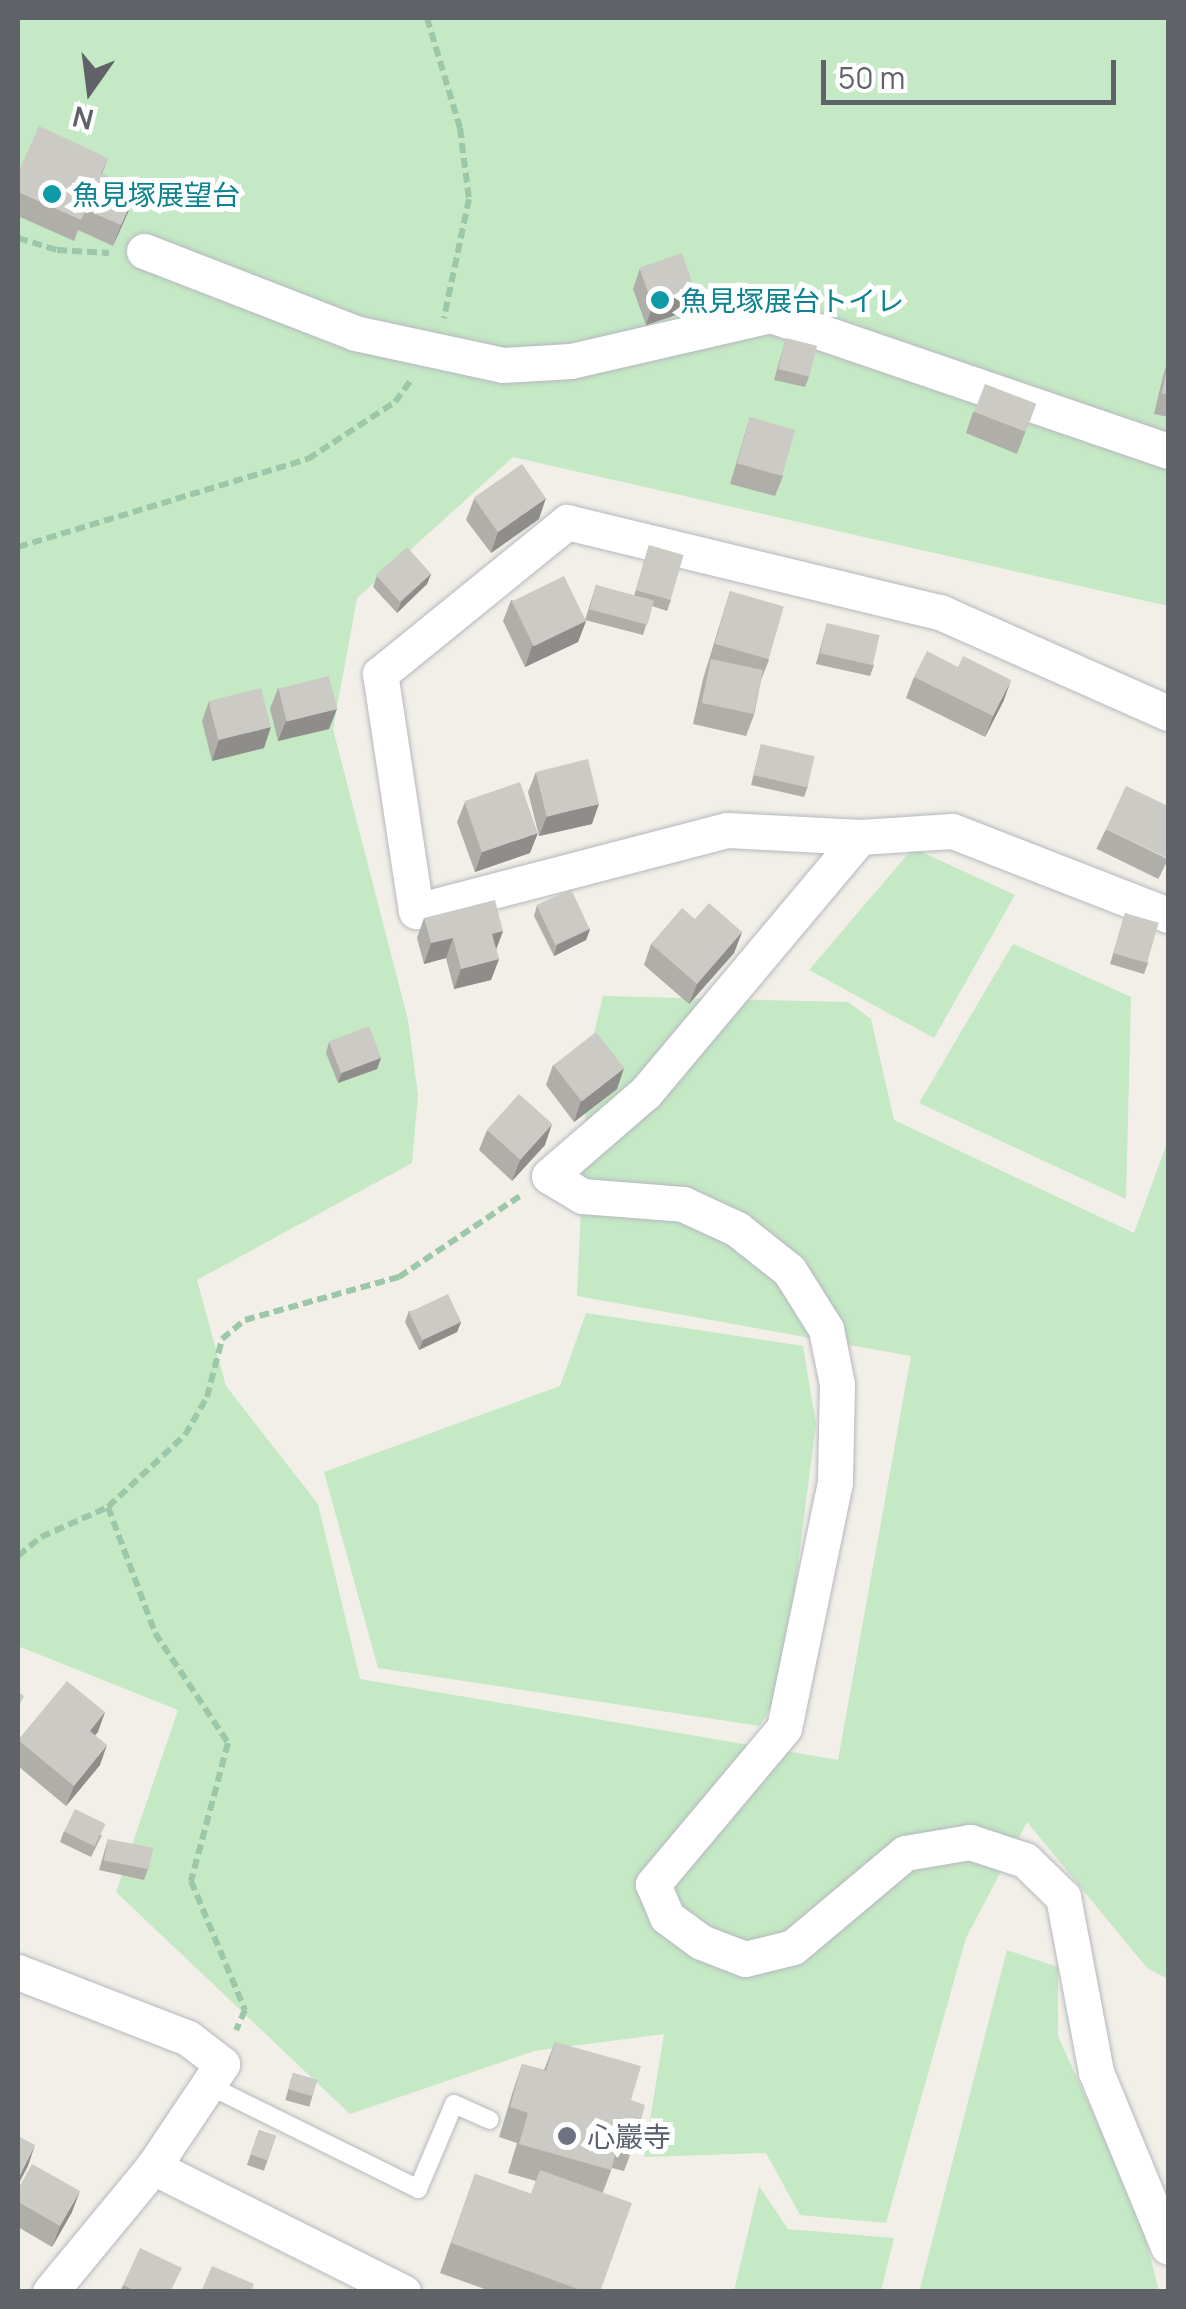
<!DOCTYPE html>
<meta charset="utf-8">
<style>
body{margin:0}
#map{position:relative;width:1186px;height:2309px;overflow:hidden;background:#f1efe8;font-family:Manrope,"Noto Sans JP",sans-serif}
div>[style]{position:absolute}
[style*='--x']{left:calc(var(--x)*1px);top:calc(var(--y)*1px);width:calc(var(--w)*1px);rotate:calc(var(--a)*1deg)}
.green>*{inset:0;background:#c5e8c5}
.path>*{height:6px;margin-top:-3px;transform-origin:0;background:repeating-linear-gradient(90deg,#9cc7a9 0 10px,transparent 0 15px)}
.roads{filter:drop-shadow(0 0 2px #b5b8bc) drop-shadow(0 0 2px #b5b8bc)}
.lane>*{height:18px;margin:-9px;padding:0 9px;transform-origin:9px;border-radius:9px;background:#fff}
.street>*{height:35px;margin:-17.5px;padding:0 17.5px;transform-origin:17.5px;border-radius:17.5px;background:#fff}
.wall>*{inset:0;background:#afaea9;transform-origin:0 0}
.shaded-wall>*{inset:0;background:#8f8d8a}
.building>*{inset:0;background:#cccac5;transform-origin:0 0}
.dots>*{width:28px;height:28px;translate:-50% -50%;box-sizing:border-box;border:5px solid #fff;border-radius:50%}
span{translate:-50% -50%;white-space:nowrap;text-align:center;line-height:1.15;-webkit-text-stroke:10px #fff;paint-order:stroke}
.culture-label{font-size:28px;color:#0d838f}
.left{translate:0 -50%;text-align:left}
.worship-label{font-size:28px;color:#5b616d}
.frame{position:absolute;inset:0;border:20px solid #5f6368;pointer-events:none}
.north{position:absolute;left:40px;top:40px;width:100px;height:100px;-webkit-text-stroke:8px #fff;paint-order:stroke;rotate:194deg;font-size:28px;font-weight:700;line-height:40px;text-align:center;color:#5f6368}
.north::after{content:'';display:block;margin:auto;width:35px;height:45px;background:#5f6368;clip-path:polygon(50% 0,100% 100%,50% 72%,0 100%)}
.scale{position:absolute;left:821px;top:60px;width:295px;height:45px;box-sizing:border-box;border:5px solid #5f6368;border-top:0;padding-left:12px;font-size:30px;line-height:35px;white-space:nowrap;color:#5f6368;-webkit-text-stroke:8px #fff;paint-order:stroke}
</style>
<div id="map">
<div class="green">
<i style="clip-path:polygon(18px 18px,1168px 18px,1168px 606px,513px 457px,357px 598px,333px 729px,408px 1020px,418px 1095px,412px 1163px,197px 1280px,226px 1386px,318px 1504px,360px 1679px,838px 1760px,911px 1356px,577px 1296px,588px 1058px,603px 996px,848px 1002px,871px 1019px,894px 1120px,1134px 1233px,1168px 1140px,1168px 1979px,1147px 1968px,1027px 1822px,966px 1938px,886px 2223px,800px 2215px,766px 2153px,644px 2157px,664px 2034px,534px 2051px,350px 2114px,116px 1892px,178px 1710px,18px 1646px)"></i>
<i style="clip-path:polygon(913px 848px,1015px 895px,934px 1038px,809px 970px)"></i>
<i style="clip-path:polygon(1013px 944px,1131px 997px,1126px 1199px,919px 1103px)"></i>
<i style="clip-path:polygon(586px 1313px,803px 1346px,816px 1424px,782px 1688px,760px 1726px,378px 1668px,324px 1472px,560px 1386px)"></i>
<i style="clip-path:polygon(1007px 1950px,1058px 1967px,1058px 2036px,1140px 2217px,1159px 2291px,919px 2292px)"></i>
<i style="clip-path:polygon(759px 2186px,788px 2229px,894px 2238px,881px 2291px,734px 2291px)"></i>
</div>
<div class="path">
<i style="--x:427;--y:18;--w:115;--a:73.3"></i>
<i style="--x:460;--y:128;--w:72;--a:82.8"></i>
<i style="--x:469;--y:199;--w:122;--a:101.9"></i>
<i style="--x:18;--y:238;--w:41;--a:17.1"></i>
<i style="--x:57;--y:250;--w:52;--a:3.3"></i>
<i style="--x:18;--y:547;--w:303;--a:-16.9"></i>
<i style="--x:308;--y:459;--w:104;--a:-33.2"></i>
<i style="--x:395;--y:402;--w:26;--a:-54"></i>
<i style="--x:108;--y:1507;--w:134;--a:69.5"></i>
<i style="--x:155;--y:1633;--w:132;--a:56.4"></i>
<i style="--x:228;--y:1743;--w:143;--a:105"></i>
<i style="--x:191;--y:1881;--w:140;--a:67.3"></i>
<i style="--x:245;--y:2010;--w:22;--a:114"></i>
<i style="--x:18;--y:1556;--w:30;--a:-40"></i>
<i style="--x:41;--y:1537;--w:73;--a:-24.1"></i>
<i style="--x:108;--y:1507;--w:105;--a:-43.1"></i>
<i style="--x:185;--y:1435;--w:44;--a:-59.9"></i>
<i style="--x:207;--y:1397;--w:60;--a:-75.5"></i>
<i style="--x:222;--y:1339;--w:30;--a:-40"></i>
<i style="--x:245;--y:1320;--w:160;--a:-15.6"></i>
<i style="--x:399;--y:1277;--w:146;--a:-33.8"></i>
</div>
<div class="roads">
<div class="lane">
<i style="--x:212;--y:2087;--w:230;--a:26.3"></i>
<i style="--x:418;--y:2189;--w:92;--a:-67"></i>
<i style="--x:454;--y:2104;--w:39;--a:24"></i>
</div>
<div class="street">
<i style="--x:144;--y:251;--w:226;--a:21.2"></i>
<i style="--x:355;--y:333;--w:151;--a:12.2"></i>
<i style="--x:503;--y:365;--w:68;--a:-3.4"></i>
<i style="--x:571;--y:361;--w:205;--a:-13"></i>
<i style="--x:771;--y:315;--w:420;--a:18.9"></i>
<i style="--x:860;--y:837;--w:133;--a:-177"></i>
<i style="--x:727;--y:830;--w:321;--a:165.4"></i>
<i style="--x:416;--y:911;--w:240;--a:-98.6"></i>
<i style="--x:380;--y:674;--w:241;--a:-39.1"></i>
<i style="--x:567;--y:522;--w:384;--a:13.6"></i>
<i style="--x:940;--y:612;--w:249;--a:23.9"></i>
<i style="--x:1168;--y:915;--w:232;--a:-158.7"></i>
<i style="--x:952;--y:831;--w:92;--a:176.3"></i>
<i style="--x:860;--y:837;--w:333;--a:130"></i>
<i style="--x:646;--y:1092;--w:128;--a:139.1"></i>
<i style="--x:549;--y:1176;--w:39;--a:31"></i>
<i style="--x:582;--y:1196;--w:101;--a:4.5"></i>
<i style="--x:683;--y:1204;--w:60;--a:24.8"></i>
<i style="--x:737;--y:1229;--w:66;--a:38.3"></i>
<i style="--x:789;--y:1270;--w:70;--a:57.9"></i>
<i style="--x:826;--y:1329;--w:56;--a:78.7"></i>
<i style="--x:837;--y:1384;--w:98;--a:91.2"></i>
<i style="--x:835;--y:1482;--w:251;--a:101.7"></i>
<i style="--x:784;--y:1728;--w:204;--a:130"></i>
<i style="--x:653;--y:1884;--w:36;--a:67"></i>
<i style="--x:667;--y:1917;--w:42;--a:36.3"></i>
<i style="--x:701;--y:1942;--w:47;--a:21.1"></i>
<i style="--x:745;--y:1959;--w:49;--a:-14"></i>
<i style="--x:793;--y:1947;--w:146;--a:-40"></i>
<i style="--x:905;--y:1853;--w:66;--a:-9.6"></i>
<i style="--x:970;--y:1842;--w:58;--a:18.1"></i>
<i style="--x:1025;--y:1860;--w:53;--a:44.2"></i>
<i style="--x:1063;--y:1897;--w:178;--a:79.3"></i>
<i style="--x:1096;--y:2072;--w:189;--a:67.6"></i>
<i style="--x:18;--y:1972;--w:182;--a:21.2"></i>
<i style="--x:188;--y:2038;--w:43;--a:37.4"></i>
<i style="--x:222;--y:2064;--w:124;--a:123.8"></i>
<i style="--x:153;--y:2167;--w:162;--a:129.5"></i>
<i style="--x:153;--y:2167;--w:280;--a:26.6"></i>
</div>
</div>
<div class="wall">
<i style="clip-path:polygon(108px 158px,102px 174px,129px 210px,113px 246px,78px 230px,74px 241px,18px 216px,18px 173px)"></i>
<i style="clip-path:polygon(640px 268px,688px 311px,646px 325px,633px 289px)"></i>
<i style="clip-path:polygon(786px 338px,809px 377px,805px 387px,774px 380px)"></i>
<i style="clip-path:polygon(1168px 359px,1168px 417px,1154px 414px,1163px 376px)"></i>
<i style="clip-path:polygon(1036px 404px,1017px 454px,966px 433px,973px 412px)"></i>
<i style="clip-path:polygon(750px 417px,783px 476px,775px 496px,730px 484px)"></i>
<i style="clip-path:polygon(474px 499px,539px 519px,491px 553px,466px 520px)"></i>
<i style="clip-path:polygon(649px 545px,671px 600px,667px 611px,652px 606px,643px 635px,585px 620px,596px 585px,634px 596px)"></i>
<i style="clip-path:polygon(431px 574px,427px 584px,397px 613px,373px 587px,377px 576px)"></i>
<i style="clip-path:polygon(730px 591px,769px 660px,761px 680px,754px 715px,746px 736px,693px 724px,703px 679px)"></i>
<i style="clip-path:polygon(511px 600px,586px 621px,578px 642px,525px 667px,503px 621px)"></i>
<i style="clip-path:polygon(827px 623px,874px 665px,870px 676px,816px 664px)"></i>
<i style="clip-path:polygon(914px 677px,1004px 700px,985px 737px,906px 698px)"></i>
<i style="clip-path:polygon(278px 688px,329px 729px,278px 741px,270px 709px)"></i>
<i style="clip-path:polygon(209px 701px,264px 748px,212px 761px,202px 721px)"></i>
<i style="clip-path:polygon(761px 744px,808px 786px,804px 797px,751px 785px)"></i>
<i style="clip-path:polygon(536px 772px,592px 824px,539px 836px,528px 792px)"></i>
<i style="clip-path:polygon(465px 802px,530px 853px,475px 872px,457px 822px)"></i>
<i style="left:1106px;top:829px;width:69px;height:22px;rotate:26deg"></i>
<i style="clip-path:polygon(537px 905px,590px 929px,586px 940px,554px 956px,534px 916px)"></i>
<i style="clip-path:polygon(1125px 913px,1148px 963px,1144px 974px,1110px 964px)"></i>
<i style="clip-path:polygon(424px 918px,503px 931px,496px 950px,499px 959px,491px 980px,454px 989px,446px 958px,424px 964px,417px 938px)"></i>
<i style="clip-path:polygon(695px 919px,742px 932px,734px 953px,689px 1004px,644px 965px,651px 944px)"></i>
<i style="clip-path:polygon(329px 1042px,381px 1058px,377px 1069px,338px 1083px,326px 1053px)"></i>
<i style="clip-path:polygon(553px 1065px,624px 1068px,617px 1089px,574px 1122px,546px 1085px)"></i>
<i style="clip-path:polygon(487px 1130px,545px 1145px,512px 1181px,479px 1150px)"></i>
<i style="clip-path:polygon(409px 1311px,461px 1322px,457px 1332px,419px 1350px,405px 1322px)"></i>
<i style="clip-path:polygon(105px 1712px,95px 1735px,100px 1765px,66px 1806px,18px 1766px,18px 1740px)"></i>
<i style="clip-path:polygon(64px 1831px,102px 1835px,91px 1857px,60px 1842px)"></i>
<i style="clip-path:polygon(108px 1839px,148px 1869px,144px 1880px,99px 1870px)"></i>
<i style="clip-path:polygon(555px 2042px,631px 2100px,635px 2142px,624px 2171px,612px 2168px,603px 2192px,600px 2292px,493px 2292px,440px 2273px,475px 2174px,531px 2194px,536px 2181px,508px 2173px,517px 2143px,499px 2137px,512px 2094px,522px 2064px,544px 2070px)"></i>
<i style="left:293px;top:2073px;width:25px;height:28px;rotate:16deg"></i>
<i style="left:259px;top:2130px;width:18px;height:37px;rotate:19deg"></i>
<i style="clip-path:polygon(18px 2189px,72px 2212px,52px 2247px,18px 2227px)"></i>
<i style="clip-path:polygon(123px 2285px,173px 2292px,120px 2292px)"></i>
</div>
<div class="shaded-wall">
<i style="clip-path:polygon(137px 190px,129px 210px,113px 246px,121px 225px)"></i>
<i style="clip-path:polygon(695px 291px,688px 311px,646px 325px,653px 305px)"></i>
<i style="clip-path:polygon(546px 498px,539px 519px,491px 553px,498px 532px)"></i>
<i style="clip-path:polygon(431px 574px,427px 584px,397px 613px,401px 602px)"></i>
<i style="clip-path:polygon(586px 621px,578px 642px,525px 667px,532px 646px)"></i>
<i style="clip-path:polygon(1011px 680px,1004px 700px,985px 737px,993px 716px)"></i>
<i style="clip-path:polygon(337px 709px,329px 729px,278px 741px,286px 721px)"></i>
<i style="clip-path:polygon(271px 727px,264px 748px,212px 761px,219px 740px)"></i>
<i style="clip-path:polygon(599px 804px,592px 824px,539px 836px,547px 816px)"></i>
<i style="clip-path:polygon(538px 833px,530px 853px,475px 872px,482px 852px)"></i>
<i style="clip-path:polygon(590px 929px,586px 940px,554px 956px,557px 945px)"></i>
<i style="clip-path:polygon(503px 931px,495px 952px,492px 934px)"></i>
<i style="clip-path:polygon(742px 932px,734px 953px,689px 1004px,697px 984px)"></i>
<i style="clip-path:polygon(453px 938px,446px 958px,424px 964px,431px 943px)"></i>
<i style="clip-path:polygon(499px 959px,491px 980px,454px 989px,461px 969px)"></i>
<i style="clip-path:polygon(381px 1058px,377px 1069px,338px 1083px,342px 1072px)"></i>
<i style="clip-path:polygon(624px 1068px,617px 1089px,574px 1122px,581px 1101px)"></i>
<i style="clip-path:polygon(552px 1124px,545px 1145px,512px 1181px,520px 1160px)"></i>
<i style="clip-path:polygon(461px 1322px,457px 1332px,419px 1350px,423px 1340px)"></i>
<i style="clip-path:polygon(105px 1712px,98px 1732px,82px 1751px,90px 1731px)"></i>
<i style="clip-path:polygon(107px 1745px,100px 1765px,66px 1806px,74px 1786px)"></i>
<i style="clip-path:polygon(35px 2145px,28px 2166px,18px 2185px,18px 2179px)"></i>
<i style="clip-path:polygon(80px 2191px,72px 2212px,52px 2247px,60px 2226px)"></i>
</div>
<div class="building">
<i style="clip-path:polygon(39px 126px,108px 158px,101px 173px,137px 190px,121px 225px,86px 210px,81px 220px,18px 192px,18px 173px)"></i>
<i style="left:682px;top:253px;width:40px;height:45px;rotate:71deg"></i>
<i style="left:786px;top:338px;width:32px;height:32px;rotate:14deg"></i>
<i style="clip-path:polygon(1168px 362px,1168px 395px,1162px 393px)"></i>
<i style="left:985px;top:384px;width:55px;height:30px;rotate:21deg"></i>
<i style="left:750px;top:417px;width:47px;height:48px;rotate:16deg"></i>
<i style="left:522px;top:464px;width:42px;height:59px;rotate:55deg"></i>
<i style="left:649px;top:545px;width:36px;height:47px;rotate:16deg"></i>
<i style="left:407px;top:547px;width:36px;height:42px;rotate:48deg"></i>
<i style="left:564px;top:576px;width:50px;height:58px;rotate:64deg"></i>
<i style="left:596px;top:585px;width:60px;height:25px;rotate:15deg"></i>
<i style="left:730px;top:591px;width:56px;height:55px;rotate:16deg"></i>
<i style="left:827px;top:623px;width:54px;height:31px;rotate:13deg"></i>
<i style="clip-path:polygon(927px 651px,958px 667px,963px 656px,1011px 680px,993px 716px,914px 677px)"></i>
<i style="left:711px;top:659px;width:53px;height:45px;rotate:12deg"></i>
<i style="left:329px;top:676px;width:34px;height:52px;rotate:76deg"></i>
<i style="left:261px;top:688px;width:40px;height:54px;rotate:76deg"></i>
<i style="left:761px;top:744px;width:55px;height:32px;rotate:13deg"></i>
<i style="left:588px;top:759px;width:46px;height:54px;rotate:76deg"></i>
<i style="left:520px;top:782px;width:54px;height:59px;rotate:71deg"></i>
<i style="clip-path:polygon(1126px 786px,1168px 806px,1168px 854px,1167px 858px,1106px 829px)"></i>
<i style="left:571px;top:889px;width:44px;height:38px;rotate:65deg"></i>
<i style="clip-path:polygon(495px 900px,503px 931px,492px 934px,499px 959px,461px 969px,453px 938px,431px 943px,424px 918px)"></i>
<i style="clip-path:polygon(709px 903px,742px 932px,697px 984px,651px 944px,682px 908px,695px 919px)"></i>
<i style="left:1125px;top:913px;width:35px;height:42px;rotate:16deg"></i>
<i style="left:369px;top:1026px;width:34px;height:43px;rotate:69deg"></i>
<i style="left:596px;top:1032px;width:46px;height:54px;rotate:52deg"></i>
<i style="left:519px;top:1094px;width:45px;height:48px;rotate:42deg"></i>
<i style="left:448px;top:1294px;width:31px;height:43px;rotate:65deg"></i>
<i style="clip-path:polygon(67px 1681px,105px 1712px,90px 1731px,107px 1745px,74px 1786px,18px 1740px)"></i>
<i style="clip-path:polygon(18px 1692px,24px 1696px,18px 1708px)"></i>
<i style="left:75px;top:1809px;width:34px;height:25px;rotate:26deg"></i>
<i style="left:108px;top:1839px;width:46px;height:22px;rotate:11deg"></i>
<i style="clip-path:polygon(555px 2042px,641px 2066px,631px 2100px,645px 2105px,635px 2142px,620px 2137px,611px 2170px,519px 2144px,528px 2113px,510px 2107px,522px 2064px,546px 2071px)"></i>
<i style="left:293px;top:2073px;width:25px;height:17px;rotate:16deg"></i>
<i style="left:259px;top:2130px;width:18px;height:26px;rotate:19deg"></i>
<i style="clip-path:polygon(18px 2136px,35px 2145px,18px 2179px)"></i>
<i style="clip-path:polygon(32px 2164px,80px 2191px,60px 2226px,18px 2202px,18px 2189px)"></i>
<i style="clip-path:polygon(540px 2170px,632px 2203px,600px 2292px,586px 2292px,451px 2243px,475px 2174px,531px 2194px)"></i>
<i style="clip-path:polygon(140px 2248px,182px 2268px,170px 2292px,138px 2292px,123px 2285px)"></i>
<i style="clip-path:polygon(212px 2266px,254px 2284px,251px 2292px,201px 2292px)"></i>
</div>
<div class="dots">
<i style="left:52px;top:194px;background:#0f9aa8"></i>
<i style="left:660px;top:300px;background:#0f9aa8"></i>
<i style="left:567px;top:2136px;background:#6b7280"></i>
</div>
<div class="culture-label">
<span class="left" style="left:72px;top:194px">魚見塚展望台</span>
<span class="left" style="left:680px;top:300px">魚見塚展台トイレ</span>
</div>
<div class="worship-label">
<span class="left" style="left:587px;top:2136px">心巖寺</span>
</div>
<div class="frame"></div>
<div class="north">N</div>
<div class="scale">50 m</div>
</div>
